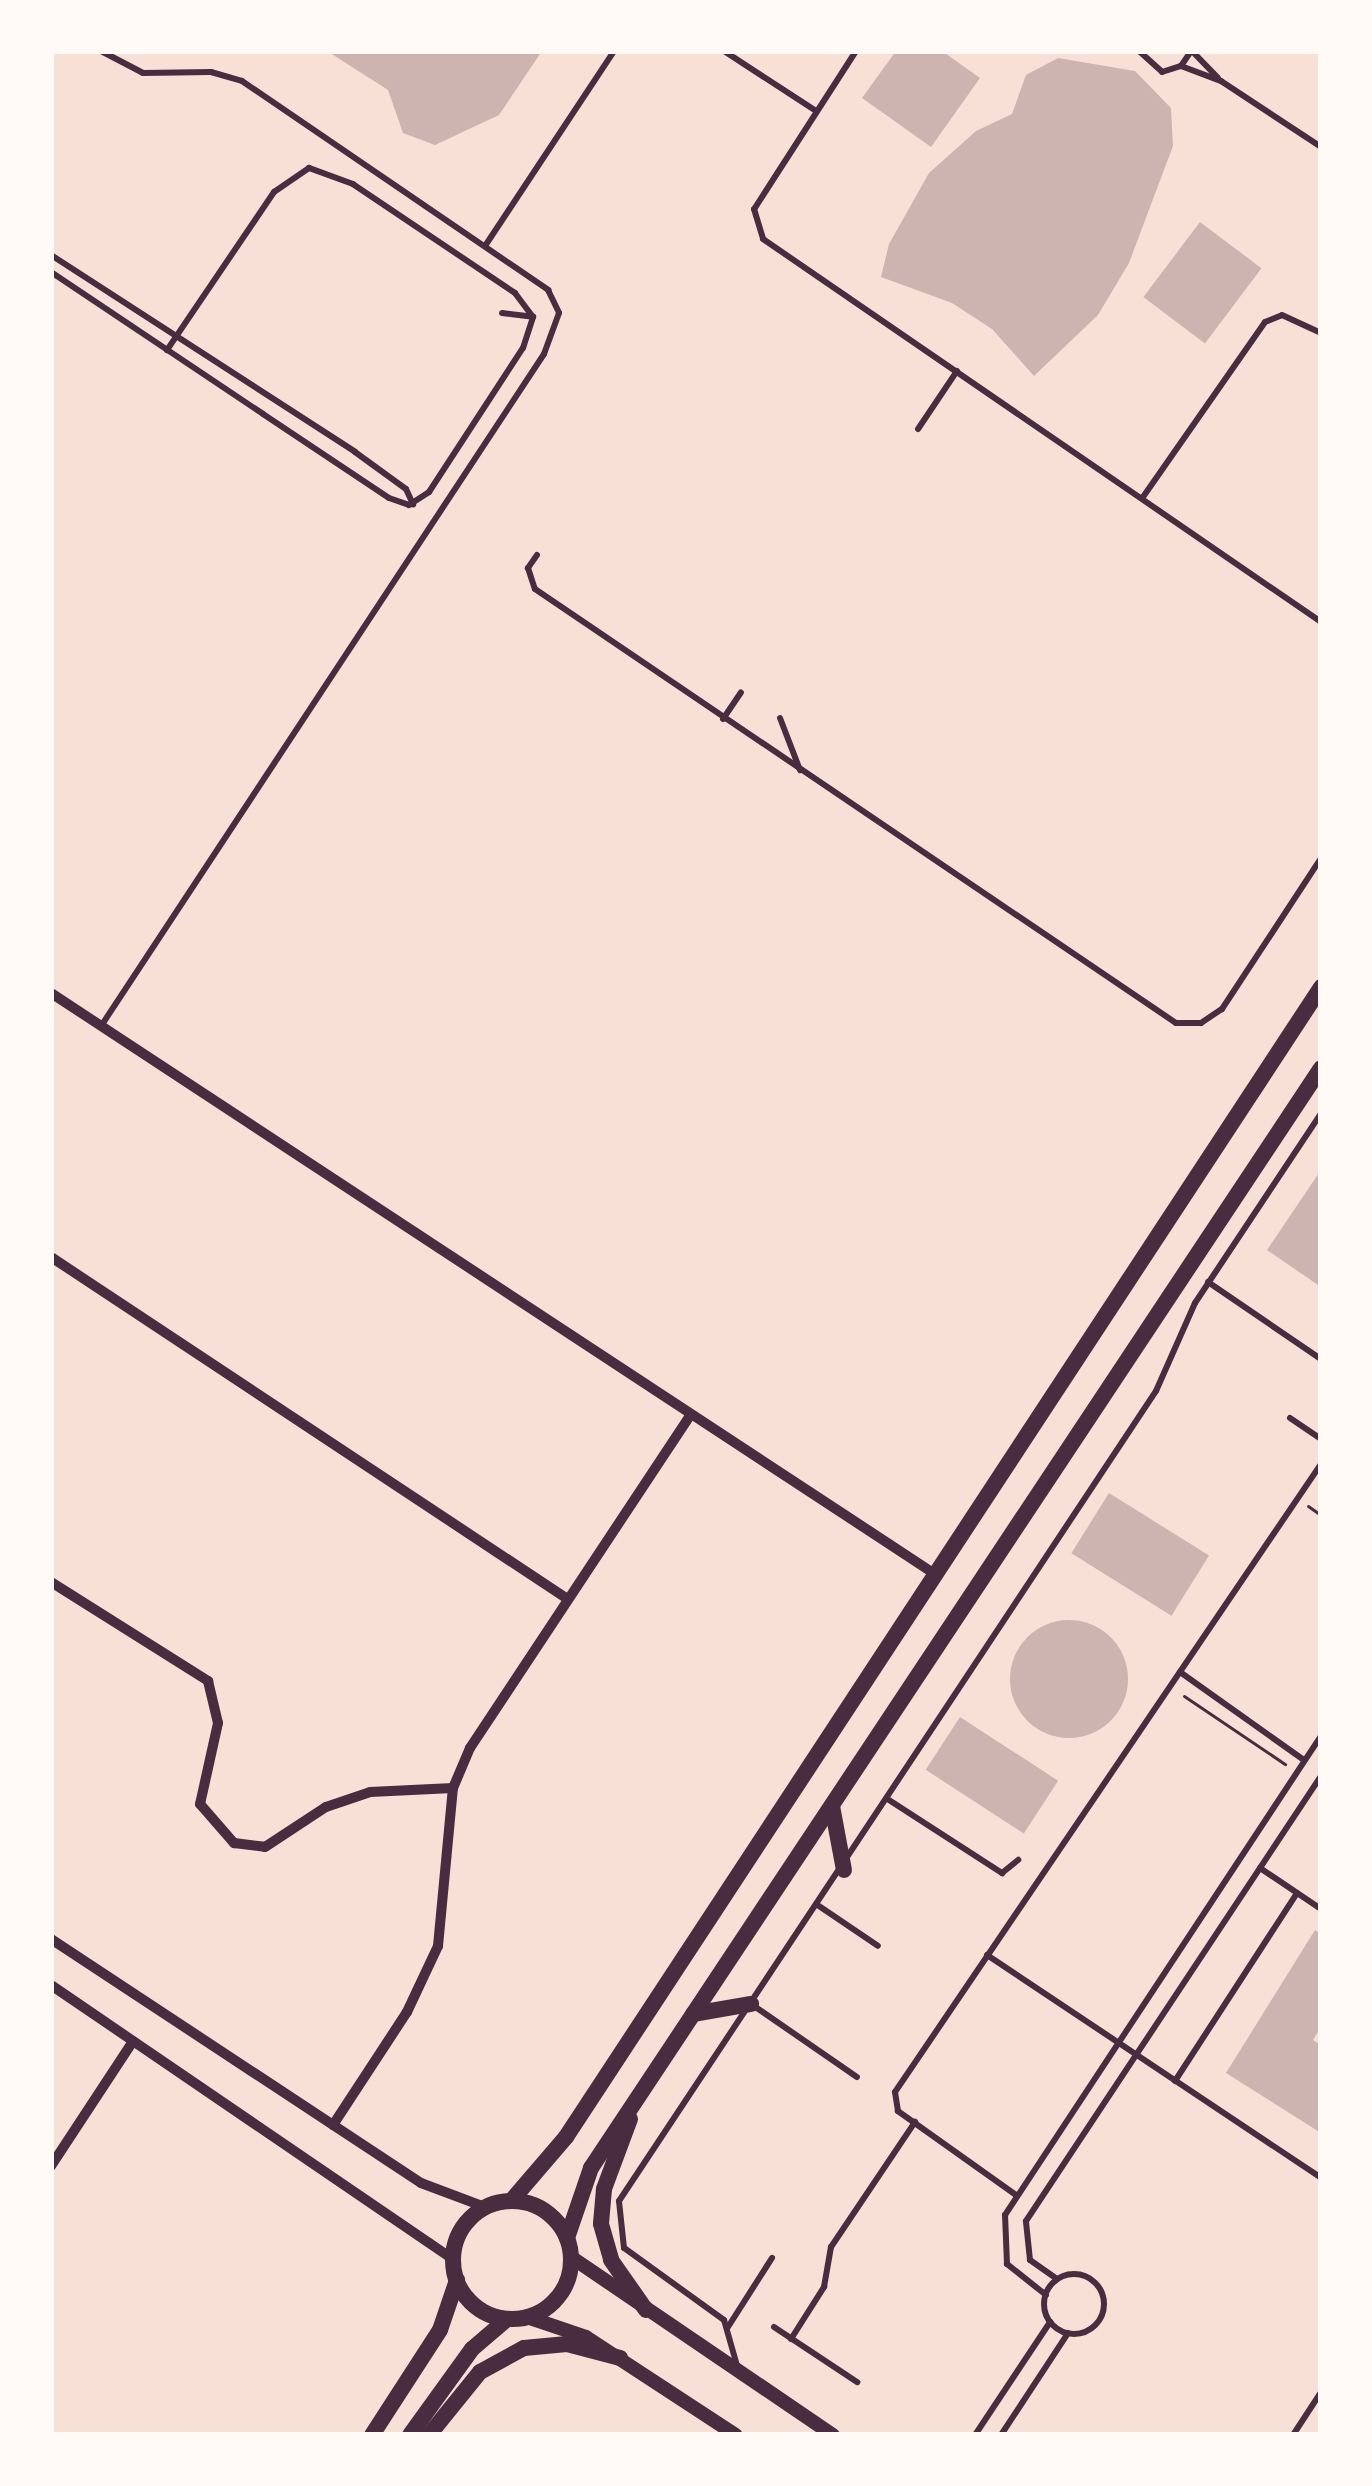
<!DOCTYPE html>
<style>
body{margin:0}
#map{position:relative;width:1372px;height:2486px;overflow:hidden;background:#f7e1d7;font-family:Commissioner,sans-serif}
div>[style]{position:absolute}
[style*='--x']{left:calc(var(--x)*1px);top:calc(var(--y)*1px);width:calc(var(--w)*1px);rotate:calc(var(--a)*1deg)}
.building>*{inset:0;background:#ccb4b1;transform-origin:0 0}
.round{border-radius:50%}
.path>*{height:3px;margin:-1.5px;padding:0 1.5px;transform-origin:1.5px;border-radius:1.5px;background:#4a2c40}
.service>*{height:6px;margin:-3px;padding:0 3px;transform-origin:3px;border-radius:3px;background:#4a2c40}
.service>.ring{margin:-3px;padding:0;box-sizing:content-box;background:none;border:6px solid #4a2c40;border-radius:50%}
.minor>*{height:10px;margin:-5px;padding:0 5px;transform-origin:5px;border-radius:5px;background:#4a2c40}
.tertiary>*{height:14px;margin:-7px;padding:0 7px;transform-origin:7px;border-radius:7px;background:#4a2c40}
.secondary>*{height:16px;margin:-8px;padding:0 8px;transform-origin:8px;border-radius:8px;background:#4a2c40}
.secondary>.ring{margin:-8px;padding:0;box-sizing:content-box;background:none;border:16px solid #4a2c40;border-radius:50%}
span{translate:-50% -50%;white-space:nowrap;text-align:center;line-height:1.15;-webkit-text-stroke:10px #fffaf5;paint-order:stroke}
.frame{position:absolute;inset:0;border:54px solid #fffaf5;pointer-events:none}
</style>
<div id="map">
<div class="building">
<i style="clip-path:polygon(327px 51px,542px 51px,499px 115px,435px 145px,403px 133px,388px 90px)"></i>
<i style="clip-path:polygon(896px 51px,942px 51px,980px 78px,931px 147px,862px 98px)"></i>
<i style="clip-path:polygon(1058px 58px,1135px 71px,1171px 108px,1173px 146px,1129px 263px,1098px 315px,1034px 376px,992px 329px,952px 303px,881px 277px,889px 244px,929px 173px,976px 131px,1012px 114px,1026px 75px)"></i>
<i style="left:1200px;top:222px;width:77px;height:94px;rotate:37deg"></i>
<i style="clip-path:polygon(1321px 1170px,1321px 1287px,1267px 1250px)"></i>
<i style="left:1109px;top:1493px;width:118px;height:71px;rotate:32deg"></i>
<i class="round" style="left:1010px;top:1620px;width:118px;height:118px"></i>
<i style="left:960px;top:1717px;width:117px;height:63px;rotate:33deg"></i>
<i style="clip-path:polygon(1315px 1930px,1321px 1934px,1321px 2027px,1313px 2040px,1321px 2045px,1321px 2133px,1226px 2073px)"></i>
</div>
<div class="path">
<i style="--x:1308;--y:1506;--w:16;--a:35"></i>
<i style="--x:1184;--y:1696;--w:122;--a:34"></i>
</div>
<div class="service">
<i style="--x:101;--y:51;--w:47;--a:27.6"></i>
<i style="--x:143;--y:73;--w:68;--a:-0.8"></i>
<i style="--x:211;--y:72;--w:32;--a:16"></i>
<i style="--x:242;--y:81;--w:371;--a:34.3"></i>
<i style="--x:548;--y:290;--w:25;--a:64"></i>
<i style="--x:559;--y:313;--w:44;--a:110.1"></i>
<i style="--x:544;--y:354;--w:801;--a:123.39"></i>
<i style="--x:724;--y:51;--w:110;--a:33.1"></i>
<i style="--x:856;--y:51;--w:188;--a:122.8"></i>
<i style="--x:754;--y:209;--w:31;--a:73"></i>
<i style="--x:763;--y:239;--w:677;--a:34.46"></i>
<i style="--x:1139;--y:51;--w:31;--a:42"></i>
<i style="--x:1162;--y:72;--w:20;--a:-18"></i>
<i style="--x:1181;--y:66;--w:18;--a:-56"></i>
<i style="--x:1192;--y:51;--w:37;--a:46"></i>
<i style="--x:1181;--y:66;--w:43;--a:20.6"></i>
<i style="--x:1221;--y:81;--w:120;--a:33.4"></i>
<i style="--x:485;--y:246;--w:234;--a:-56.5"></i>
<i style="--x:51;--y:255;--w:362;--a:32.9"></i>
<i style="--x:355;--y:452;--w:63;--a:36"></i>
<i style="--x:406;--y:489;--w:17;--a:65"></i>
<i style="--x:51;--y:272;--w:255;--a:33.8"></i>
<i style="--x:263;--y:414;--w:151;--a:33.7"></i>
<i style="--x:389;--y:498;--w:21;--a:19"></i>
<i style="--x:409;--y:505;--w:24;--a:-33"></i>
<i style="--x:429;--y:492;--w:172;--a:-56.9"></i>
<i style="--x:523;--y:348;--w:33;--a:-72"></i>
<i style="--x:533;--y:317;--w:30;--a:-127"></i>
<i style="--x:515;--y:293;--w:195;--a:-146.1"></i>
<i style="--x:353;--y:184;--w:47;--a:-160"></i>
<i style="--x:309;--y:168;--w:42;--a:145.6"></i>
<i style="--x:274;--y:192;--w:191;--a:124.1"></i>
<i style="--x:502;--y:313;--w:31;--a:7"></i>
<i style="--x:918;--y:429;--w:70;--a:-56.1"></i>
<i style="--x:1143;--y:497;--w:213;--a:-55.1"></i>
<i style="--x:1265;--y:322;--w:18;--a:-22"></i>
<i style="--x:1282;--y:315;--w:43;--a:24.8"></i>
<i style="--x:537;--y:555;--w:16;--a:125"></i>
<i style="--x:528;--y:568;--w:22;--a:72"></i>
<i style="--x:535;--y:589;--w:774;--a:34.1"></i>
<i style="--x:1176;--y:1023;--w:25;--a:0"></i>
<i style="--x:1201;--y:1023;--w:25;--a:-34"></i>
<i style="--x:1222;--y:1009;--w:181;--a:-56.7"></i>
<i style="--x:780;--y:718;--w:56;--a:69"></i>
<i style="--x:723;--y:719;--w:32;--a:-56"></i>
<i style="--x:1208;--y:1282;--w:137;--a:34.3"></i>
<i style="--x:1290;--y:1418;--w:37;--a:34"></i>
<i style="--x:1180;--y:1672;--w:152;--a:35.4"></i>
<i style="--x:889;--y:1800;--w:135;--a:32.9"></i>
<i style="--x:1002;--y:1873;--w:21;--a:-39"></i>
<i style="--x:1260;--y:1868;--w:73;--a:33.9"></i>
<i style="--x:819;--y:1906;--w:71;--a:34.1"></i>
<i style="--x:987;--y:1955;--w:402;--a:33.7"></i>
<i style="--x:754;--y:2006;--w:125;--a:34.6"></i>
<i style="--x:1175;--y:2081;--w:224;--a:-57"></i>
<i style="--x:1016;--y:2195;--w:145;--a:-144.6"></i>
<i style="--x:898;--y:2111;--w:19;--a:-99"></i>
<i style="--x:895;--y:2092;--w:759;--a:-55.85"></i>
<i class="ring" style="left:1044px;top:2274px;width:54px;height:54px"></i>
<i style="--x:1057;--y:2279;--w:33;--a:-145"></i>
<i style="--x:1030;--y:2260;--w:39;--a:-96"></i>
<i style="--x:1026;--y:2221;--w:534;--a:-56.46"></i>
<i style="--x:1046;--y:2295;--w:50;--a:-141.5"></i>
<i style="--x:1007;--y:2264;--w:49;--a:-92.3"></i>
<i style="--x:1005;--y:2215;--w:574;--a:-56.59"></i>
<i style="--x:728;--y:2327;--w:82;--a:-57.5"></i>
<i style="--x:774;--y:2327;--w:100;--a:33.5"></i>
<i style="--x:791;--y:2339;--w:62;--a:-57.6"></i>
<i style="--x:824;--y:2287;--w:41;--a:-80.1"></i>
<i style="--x:831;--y:2247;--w:151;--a:-56.1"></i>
<i style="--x:738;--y:2369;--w:51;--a:-105.9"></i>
<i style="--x:724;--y:2320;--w:123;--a:-144.2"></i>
<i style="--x:624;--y:2248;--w:47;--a:-96.1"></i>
<i style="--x:619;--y:2201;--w:972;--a:-56.46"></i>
<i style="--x:1156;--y:1391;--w:96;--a:-66.1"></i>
<i style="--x:1195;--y:1303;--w:228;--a:-56.4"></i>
<i style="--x:975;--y:2435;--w:136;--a:-56.4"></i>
<i style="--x:1001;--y:2435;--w:122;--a:-56.7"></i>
<i style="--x:1293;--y:2435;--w:51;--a:-56.9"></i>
</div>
<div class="minor">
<i style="--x:51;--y:993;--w:1061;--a:33.32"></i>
<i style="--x:51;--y:1257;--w:618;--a:33.51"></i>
<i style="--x:51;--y:1582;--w:186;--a:32.2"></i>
<i style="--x:208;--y:1681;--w:43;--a:76.6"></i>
<i style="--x:218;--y:1723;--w:83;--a:102.5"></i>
<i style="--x:200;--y:1804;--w:52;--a:48.9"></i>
<i style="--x:234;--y:1843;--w:31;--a:7"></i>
<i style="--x:265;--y:1847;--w:73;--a:-33.3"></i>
<i style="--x:326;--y:1807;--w:46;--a:-18.8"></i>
<i style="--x:370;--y:1792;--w:83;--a:-2.8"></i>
<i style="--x:51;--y:1939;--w:443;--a:33.4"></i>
<i style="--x:421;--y:2183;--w:68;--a:20.6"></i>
<i style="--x:51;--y:1985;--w:486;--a:34.3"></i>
<i style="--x:333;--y:2125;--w:135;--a:-56.8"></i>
<i style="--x:407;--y:2012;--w:73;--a:-64.8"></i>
<i style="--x:438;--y:1946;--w:159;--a:-84.6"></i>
<i style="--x:453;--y:1788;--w:43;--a:-67"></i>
<i style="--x:470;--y:1748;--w:400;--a:-56.5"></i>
<i style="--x:51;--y:2166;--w:149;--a:-56.7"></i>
</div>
<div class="tertiary">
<i style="--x:571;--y:2257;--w:317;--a:34.2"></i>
<i style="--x:527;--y:2317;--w:62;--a:18.7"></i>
<i style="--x:586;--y:2337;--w:179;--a:33.2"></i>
</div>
<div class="secondary">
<i style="--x:832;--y:1806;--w:65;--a:79.4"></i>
<i style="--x:693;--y:2014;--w:59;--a:-9.8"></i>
<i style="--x:630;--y:2119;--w:75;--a:110.4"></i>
<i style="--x:604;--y:2189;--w:35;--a:95"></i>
<i style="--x:601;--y:2224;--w:37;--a:74"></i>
<i style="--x:611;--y:2260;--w:61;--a:55"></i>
<i style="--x:512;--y:2200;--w:83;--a:-49.4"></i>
<i style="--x:566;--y:2137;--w:1376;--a:-56.71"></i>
<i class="ring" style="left:453px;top:2201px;width:102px;height:102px"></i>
<i style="--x:567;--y:2238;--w:74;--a:-71.1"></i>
<i style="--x:591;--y:2168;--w:1320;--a:-56.43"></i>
<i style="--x:372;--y:2435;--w:125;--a:-57.1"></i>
<i style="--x:440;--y:2330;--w:53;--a:-71.2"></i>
<i style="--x:410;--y:2435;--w:106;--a:-54.2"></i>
<i style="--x:472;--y:2349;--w:46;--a:-40.6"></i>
<i style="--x:429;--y:2435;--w:81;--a:-51"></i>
<i style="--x:480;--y:2372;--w:50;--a:-28.6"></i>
<i style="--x:524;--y:2348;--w:43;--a:-5.3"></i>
<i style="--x:567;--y:2344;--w:55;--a:14.8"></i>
</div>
<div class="frame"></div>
</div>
